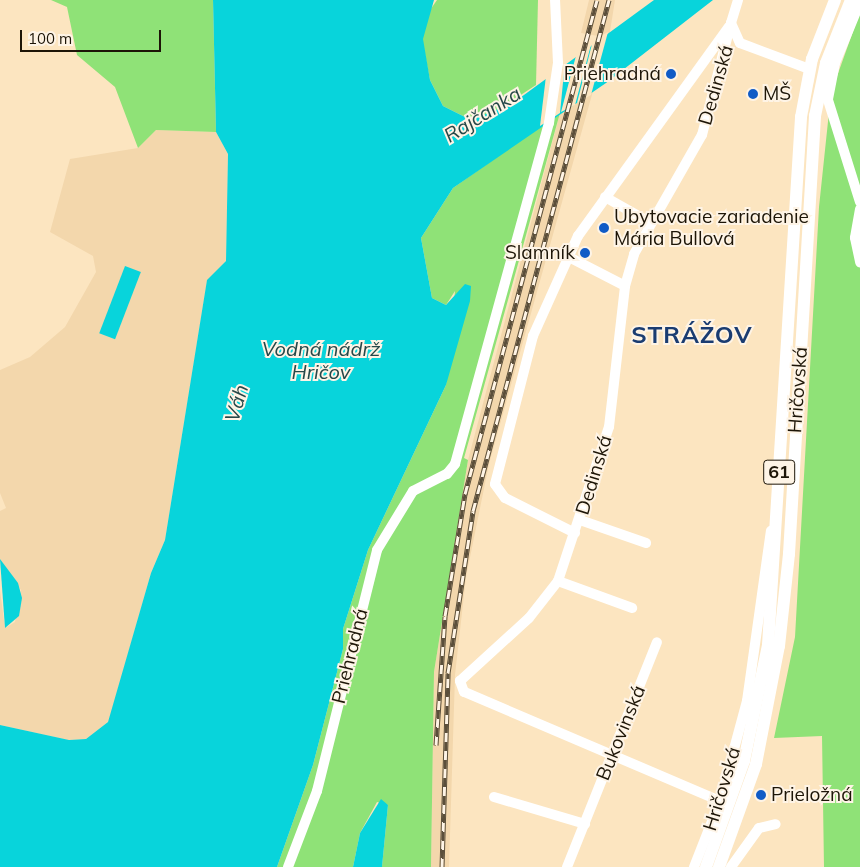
<!DOCTYPE html>
<meta charset="utf-8">
<style>
body{margin:0}
#map{position:relative;width:860px;height:867px;overflow:hidden;background:#fce5c0;font-family:Mulish,sans-serif}
div>[style]{position:absolute}
[style*='--x']{left:calc(var(--x)*1px);top:calc(var(--y)*1px);width:calc(var(--w)*1px);rotate:calc(var(--a)*1deg)}
.built>*{inset:0;background:#f3d7ac}
.green>*{inset:0;background:#8fe277}
.water>*{inset:0;background:#08d4db;transform-origin:0 0}
.pier>*{inset:0;background:#fce5c0}
.minor>*{height:10px;margin:-5px;padding:0 5px;transform-origin:5px;border-radius:5px;background:#fff}
.major>*{height:12px;margin:-6px;padding:0 6px;transform-origin:6px;border-radius:6px;background:#fff}
.rail>*{height:5px;margin-top:-2.5px;transform-origin:0;background:repeating-linear-gradient(90deg,#fef4e6 0 9px,#5b4f3b 0 18px);box-sizing:border-box;border-block:1px solid #5b4f3b}
.dots>*{width:14px;height:14px;translate:-50% -50%;box-sizing:border-box;border:2px solid #fef4e6;border-radius:50%}
span{translate:-50% -50%;white-space:nowrap;text-align:center;line-height:1.15;-webkit-text-stroke:4px #fef4e6;paint-order:stroke}
.shield-label span{padding:1px 4px;background:#fef4e6;border:1px solid;border-radius:4px;-webkit-text-stroke-width:0}
.shield-label{font-size:18px;color:#1d1507;font-weight:700}
.poi-label{font-size:19px;color:#1d1507}
.right{translate:-100% -50%;text-align:right}
.left{translate:0 -50%;text-align:left}
.street-label{font-size:19px;color:#1d1507}
.water-label{font-size:20px;color:#264849;font-style:italic}
.district-label{font-size:24px;color:#1a3c71;font-weight:700;letter-spacing:1px}
.scale{position:absolute;left:20px;top:30px;width:141px;height:22px;box-sizing:border-box;border:2px solid #1d1507;border-top:0;padding-left:6px;font-size:15px;line-height:18px;white-space:nowrap;color:#1d1507;-webkit-text-stroke:4px #fef4e6;paint-order:stroke}
</style>
<div id="map">
<div class="built">
<i style="clip-path:polygon(589px 0,615px 0,609px 38px,581px 33px)"></i>
<i style="clip-path:polygon(593px 91px,489px 464px,466px 577px,455px 675px,449px 867px,431px 867px,434px 672px,468px 460px,560px 113px)"></i>
<i style="clip-path:polygon(156px 130px,216px 132px,228px 154px,226px 261px,207px 281px,165px 540px,151px 573px,111px 714px,108px 722px,86px 739px,68px 740px,0 725px,0 590px,5px 628px,15px 622px,21px 590px,0 559px,0 511px,6px 508px,0 493px,0 370px,30px 357px,65px 327px,96px 272px,93px 256px,50px 232px,70px 159px,138px 148px)"></i>
</div>
<div class="green">
<i style="clip-path:polygon(51px 0,213px 0,216px 132px,156px 130px,138px 148px,115px 87px,77px 55px,67px 7px)"></i>
<i style="clip-path:polygon(437px 0,538px 0,536px 85px,490px 115px,471px 120px,443px 106px,430px 80px,422px 39px,426px 16px)"></i>
<i style="clip-path:polygon(860px 12px,860px 867px,824px 867px,822px 736px,774px 738px,795px 637px,819px 207px,831px 93px)"></i>
<i style="clip-path:polygon(560px 113px,464px 458px,468px 460px,434px 672px,431px 867px,382px 867px,388px 805px,377px 802px,360px 833px,353px 867px,277px 867px,313px 765px,343px 649px,343px 629px,368px 550px,446px 385px,455px 291px,446px 305px,432px 298px,421px 238px,453px 188px)"></i>
</div>
<div class="water">
<i style="clip-path:polygon(213px 0,434px 0,423px 39px,430px 80px,443px 106px,471px 120px,513px 103px,654px 0,713px 0,606px 83px,453px 188px,421px 238px,432px 298px,446px 305px,465px 284px,471px 286px,470px 301px,446px 385px,368px 550px,343px 629px,343px 649px,313px 765px,277px 867px,0 867px,0 725px,69px 740px,86px 739px,108px 722px,151px 573px,165px 540px,207px 280px,226px 261px,228px 154px,216px 132px)"></i>
<i style="left:125px;top:266px;width:17px;height:72px;rotate:21deg"></i>
<i style="clip-path:polygon(0 559px,18px 583px,22px 598px,19px 616px,5px 628px)"></i>
<i style="clip-path:polygon(381px 799px,388px 805px,382px 867px,353px 867px,360px 833px)"></i>
</div>
<div class="pier">
<i style="clip-path:polygon(608px 32px,591px 95px,577px 103px,593px 40px)"></i>
<i style="clip-path:polygon(592px 41px,575px 105px,561px 112px,577px 52px)"></i>
<i style="clip-path:polygon(565px 62px,560px 113px,540px 126px,546px 76px)"></i>
</div>
<div class="minor">
<i style="--x:738;--y:0;--w:24;--a:107"></i>
<i style="--x:731;--y:23;--w:22;--a:66"></i>
<i style="--x:740;--y:43;--w:74;--a:20.6"></i>
<i style="--x:860;--y:2;--w:66;--a:112.3"></i>
<i style="--x:835;--y:63;--w:38;--a:101"></i>
<i style="--x:828;--y:100;--w:107;--a:72.6"></i>
<i style="--x:605;--y:197;--w:51;--a:29.6"></i>
<i style="--x:860;--y:209;--w:29;--a:100"></i>
<i style="--x:855;--y:238;--w:25;--a:78"></i>
<i style="--x:567;--y:256;--w:65;--a:27.3"></i>
<i style="--x:580;--y:520;--w:70;--a:19.2"></i>
<i style="--x:575;--y:533;--w:78;--a:-153.4"></i>
<i style="--x:505;--y:498;--w:17;--a:-126"></i>
<i style="--x:495;--y:484;--w:153;--a:-75.6"></i>
<i style="--x:533;--y:336;--w:110;--a:-65.8"></i>
<i style="--x:578;--y:236;--w:258;--a:-54.2"></i>
<i style="--x:558;--y:581;--w:79;--a:20"></i>
<i style="--x:494;--y:797;--w:95;--a:16.5"></i>
<i style="--x:720;--y:801;--w:278;--a:-156.9"></i>
<i style="--x:464;--y:692;--w:12;--a:-110"></i>
<i style="--x:460;--y:681;--w:93;--a:-42.4"></i>
<i style="--x:529;--y:618;--w:47;--a:-51.9"></i>
<i style="--x:558;--y:581;--w:162;--a:-71.7"></i>
<i style="--x:609;--y:427;--w:142;--a:-83.5"></i>
<i style="--x:625;--y:286;--w:33;--a:-74"></i>
<i style="--x:634;--y:254;--w:137;--a:-60.3"></i>
<i style="--x:702;--y:135;--w:116;--a:-75.5"></i>
<i style="--x:288;--y:867;--w:81;--a:-69.1"></i>
<i style="--x:317;--y:791;--w:248;--a:-76"></i>
<i style="--x:377;--y:550;--w:69;--a:-58.6"></i>
<i style="--x:413;--y:491;--w:38;--a:-27"></i>
<i style="--x:447;--y:474;--w:13;--a:-51"></i>
<i style="--x:455;--y:464;--w:354;--a:-74.6"></i>
<i style="--x:549;--y:123;--w:61;--a:-81.5"></i>
<i style="--x:558;--y:63;--w:63;--a:-92.7"></i>
<i style="--x:567;--y:867;--w:242;--a:-68.2"></i>
<i style="--x:694;--y:867;--w:71;--a:-68.5"></i>
<i style="--x:720;--y:801;--w:104;--a:-74.9"></i>
<i style="--x:747;--y:701;--w:172;--a:-82"></i>
<i style="--x:731;--y:867;--w:48;--a:-54.3"></i>
<i style="--x:759;--y:828;--w:17;--a:-13"></i>
</div>
<div class="major">
<i style="--x:706;--y:867;--w:113;--a:-70.3"></i>
<i style="--x:744;--y:761;--w:118;--a:-78.3"></i>
<i style="--x:768;--y:645;--w:529;--a:-86.42"></i>
<i style="--x:801;--y:117;--w:59;--a:-79.3"></i>
<i style="--x:812;--y:59;--w:63;--a:-68.7"></i>
<i style="--x:719;--y:867;--w:109;--a:-70.2"></i>
<i style="--x:756;--y:764;--w:120;--a:-79"></i>
<i style="--x:779;--y:646;--w:93;--a:-83.8"></i>
<i style="--x:789;--y:554;--w:439;--a:-86.6"></i>
<i style="--x:815;--y:116;--w:54;--a:-78.3"></i>
<i style="--x:826;--y:63;--w:68;--a:-68.4"></i>
</div>
<div class="rail">
<i style="--x:436;--y:745;--w:129;--a:-86"></i>
<i style="--x:445;--y:616;--w:124;--a:-80.7"></i>
<i style="--x:465;--y:494;--w:511;--a:-75.04"></i>
<i style="--x:442;--y:867;--w:194;--a:-88.2"></i>
<i style="--x:448;--y:673;--w:164;--a:-81.2"></i>
<i style="--x:473;--y:511;--w:529;--a:-75.1"></i>
</div>
<div class="dots">
<i style="left:671px;top:74px;background:#105bc6"></i>
<i style="left:753px;top:94px;background:#105bc6"></i>
<i style="left:604px;top:228px;background:#105bc6"></i>
<i style="left:585px;top:253px;background:#105bc6"></i>
<i style="left:761px;top:795px;background:#105bc6"></i>
</div>
<div class="shield-label">
<span style="left:779px;top:472px">61</span>
</div>
<div class="poi-label">
<span class="right" style="left:661px;top:74px">Priehradná</span>
<span class="left" style="left:763px;top:94px">MŠ</span>
<span class="left" style="left:614px;top:228px">Ubytovacie zariadenie<br>Mária Bullová</span>
<span class="right" style="left:575px;top:253px">Slamník</span>
<span class="left" style="left:771px;top:795px">Prieložná</span>
</div>
<div class="street-label">
<span style="left:716px;top:85px;rotate:-74deg">Dedinská</span>
<span style="left:798px;top:390px;rotate:-86deg">Hričovská</span>
<span style="left:594px;top:475px;rotate:-73deg">Dedinská</span>
<span style="left:350px;top:656px;rotate:-76deg">Priehradná</span>
<span style="left:621px;top:733px;rotate:-68deg">Bukovinská</span>
<span style="left:722px;top:789px;rotate:-73deg">Hričovská</span>
</div>
<div class="water-label">
<span style="left:482px;top:114px;rotate:-32deg">Rajčanka</span>
<span style="left:321px;top:360px">Vodná nádrž<br>Hričov</span>
<span style="left:236px;top:403px;rotate:-74deg">Váh</span>
</div>
<div class="district-label">
<span style="left:692px;top:335px">STRÁŽOV</span>
</div>
<div class="scale">100 m</div>
</div>
